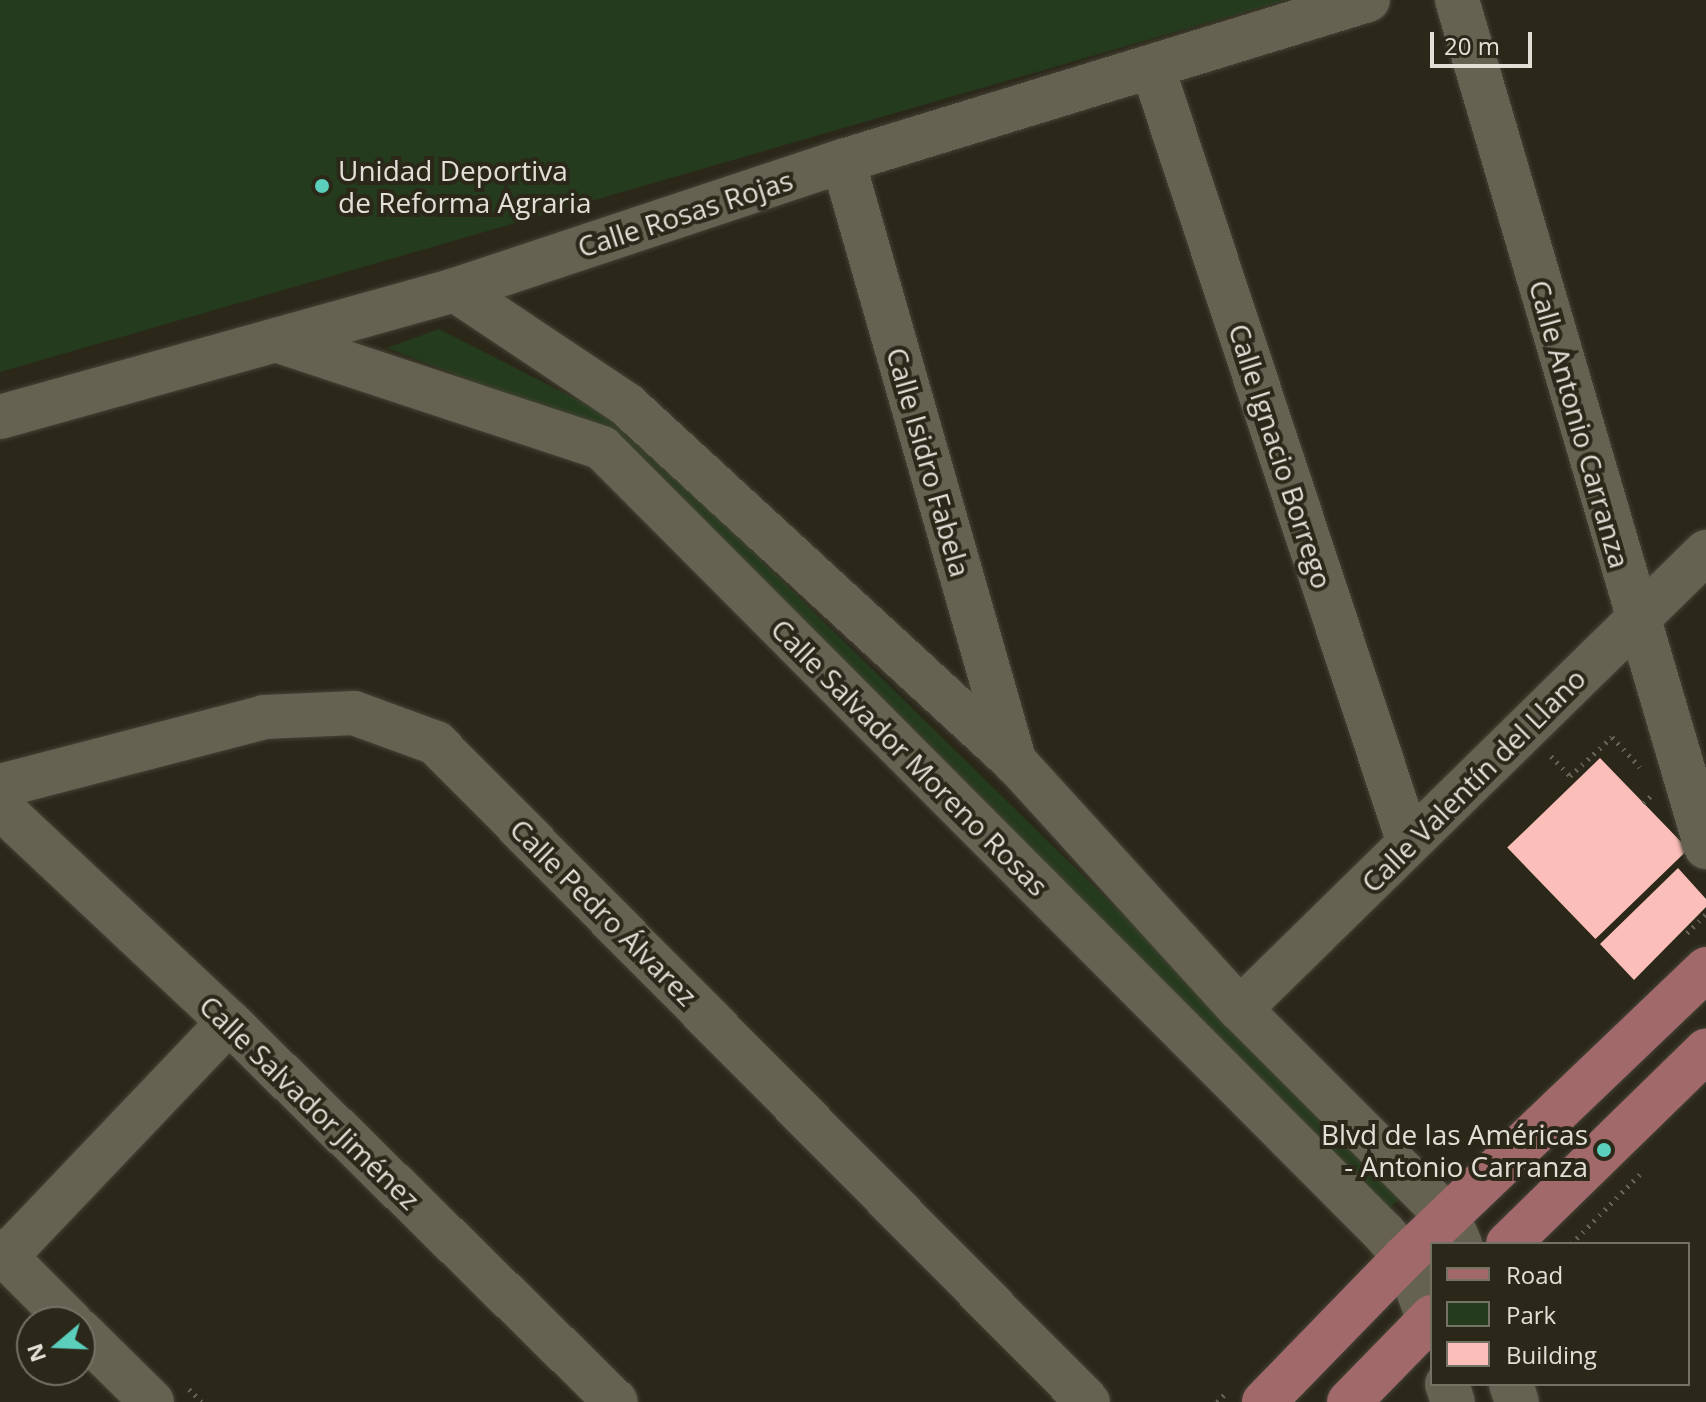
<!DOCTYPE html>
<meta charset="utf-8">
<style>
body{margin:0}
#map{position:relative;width:1706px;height:1402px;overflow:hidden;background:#2b281a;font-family:"Open Sans",sans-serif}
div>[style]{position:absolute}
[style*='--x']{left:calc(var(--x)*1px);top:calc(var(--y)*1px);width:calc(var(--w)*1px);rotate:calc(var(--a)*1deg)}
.green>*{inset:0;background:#253b1d}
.building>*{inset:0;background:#fbbeb8;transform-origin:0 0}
.path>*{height:5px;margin-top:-2.5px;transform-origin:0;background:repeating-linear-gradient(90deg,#646155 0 2px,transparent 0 8px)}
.roads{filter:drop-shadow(0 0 2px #454236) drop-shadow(0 0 2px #454236)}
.minor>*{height:44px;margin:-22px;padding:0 22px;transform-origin:22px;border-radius:22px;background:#656252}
.major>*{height:44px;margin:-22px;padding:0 22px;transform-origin:22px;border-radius:22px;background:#a2696b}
.dots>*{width:22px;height:22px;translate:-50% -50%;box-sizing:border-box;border:4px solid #2b281a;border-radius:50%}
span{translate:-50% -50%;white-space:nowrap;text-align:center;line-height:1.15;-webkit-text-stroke:8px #2b281a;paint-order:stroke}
.poi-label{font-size:28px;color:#e1dfd6}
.left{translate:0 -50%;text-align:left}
.right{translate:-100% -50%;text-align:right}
.street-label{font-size:28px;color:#e1dfd6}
.legend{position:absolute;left:1430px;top:1242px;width:260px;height:144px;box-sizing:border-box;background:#2b281a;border:2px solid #747165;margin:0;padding:10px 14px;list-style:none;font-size:24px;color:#e1dfd6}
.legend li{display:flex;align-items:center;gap:16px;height:40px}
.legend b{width:40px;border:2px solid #747165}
.north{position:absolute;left:16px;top:1306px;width:80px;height:80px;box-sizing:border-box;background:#2b281a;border:2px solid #747165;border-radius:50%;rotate:251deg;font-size:22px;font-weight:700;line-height:32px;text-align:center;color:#e1dfd6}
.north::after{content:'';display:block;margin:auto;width:28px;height:36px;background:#5bcebc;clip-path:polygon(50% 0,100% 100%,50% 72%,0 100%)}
.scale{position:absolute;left:1430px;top:32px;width:102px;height:36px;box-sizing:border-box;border:4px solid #e1dfd6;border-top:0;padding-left:10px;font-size:24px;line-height:28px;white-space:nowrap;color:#e1dfd6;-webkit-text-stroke:6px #2b281a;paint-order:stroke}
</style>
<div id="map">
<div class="green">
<i style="clip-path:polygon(0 0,1286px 0,0 372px)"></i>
<i style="clip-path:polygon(439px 329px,619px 421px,1406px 1192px,1385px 1213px,613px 435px,387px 348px)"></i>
</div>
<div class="building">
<i style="left:1600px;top:758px;width:127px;height:129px;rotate:46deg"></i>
<i style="clip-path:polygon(1678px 868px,1706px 899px,1706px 907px,1634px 980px,1600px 944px)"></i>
</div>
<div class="path">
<i style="--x:1551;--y:756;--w:28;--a:46"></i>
<i style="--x:1570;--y:776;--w:57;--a:-42.9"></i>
<i style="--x:1612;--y:737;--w:41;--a:47"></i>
<i style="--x:1643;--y:803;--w:13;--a:-42"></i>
<i style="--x:1687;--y:933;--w:27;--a:-45"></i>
<i style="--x:1571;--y:1244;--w:98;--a:-45.4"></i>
<i style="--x:189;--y:1389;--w:18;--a:45"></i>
<i style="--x:1217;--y:1402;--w:14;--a:-45"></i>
</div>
<div class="roads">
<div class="minor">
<i style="--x:1457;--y:0;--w:883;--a:73.62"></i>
<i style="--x:1153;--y:69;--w:815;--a:71.7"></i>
<i style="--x:843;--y:161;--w:626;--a:74.05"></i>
<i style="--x:455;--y:290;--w:206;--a:33.7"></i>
<i style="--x:626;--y:404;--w:530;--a:42.63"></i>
<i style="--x:1016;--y:763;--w:333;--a:47.7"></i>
<i style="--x:1240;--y:1009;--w:294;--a:45"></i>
<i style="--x:1448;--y:1217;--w:30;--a:66"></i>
<i style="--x:276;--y:340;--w:343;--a:18.3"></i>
<i style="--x:602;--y:448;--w:1108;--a:45.11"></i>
<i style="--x:1384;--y:1233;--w:32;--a:49"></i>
<i style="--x:1405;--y:1257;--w:75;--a:68.9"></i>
<i style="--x:0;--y:417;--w:472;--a:-15.6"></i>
<i style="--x:455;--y:290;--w:409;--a:-18.4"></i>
<i style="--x:843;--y:161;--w:549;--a:-17.05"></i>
<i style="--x:0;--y:786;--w:273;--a:-14.6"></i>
<i style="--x:264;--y:717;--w:90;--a:-2.5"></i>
<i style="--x:354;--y:713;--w:87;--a:20.1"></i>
<i style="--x:436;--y:743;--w:927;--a:45.31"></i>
<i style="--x:0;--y:807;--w:314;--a:43.2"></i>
<i style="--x:229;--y:1022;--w:542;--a:44.48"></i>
<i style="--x:1240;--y:1009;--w:653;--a:-44.44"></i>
<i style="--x:0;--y:1251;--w:100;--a:45"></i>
<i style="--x:6;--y:1256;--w:323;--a:-46.4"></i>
<i style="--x:80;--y:1331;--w:101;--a:44.6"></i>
<i style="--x:1447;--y:1384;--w:19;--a:72"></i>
<i style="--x:1511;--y:1384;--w:19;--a:72"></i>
</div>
<div class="major">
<i style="--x:1508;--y:1244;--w:277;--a:-44.3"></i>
<i style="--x:1264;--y:1402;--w:202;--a:-45.8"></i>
<i style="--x:1405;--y:1257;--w:417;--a:-43.7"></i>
<i style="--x:1349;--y:1402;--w:119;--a:-45.7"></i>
</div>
</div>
<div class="dots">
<i style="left:322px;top:186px;background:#5bcebc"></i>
<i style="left:1604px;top:1150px;background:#5bcebc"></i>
</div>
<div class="poi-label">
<span class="left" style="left:338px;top:186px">Unidad Deportiva<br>de Reforma Agraria</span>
<span class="right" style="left:1588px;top:1150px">Blvd de las Américas<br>- Antonio Carranza</span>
</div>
<div class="street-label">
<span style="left:685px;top:213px;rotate:-18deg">Calle Rosas Rojas</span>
<span style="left:1580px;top:424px;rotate:74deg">Calle Antonio Carranza</span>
<span style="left:1281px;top:456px;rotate:72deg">Calle Ignacio Borrego</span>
<span style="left:929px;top:462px;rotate:74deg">Calle Isidro Fabela</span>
<span style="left:910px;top:757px;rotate:45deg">Calle Salvador Moreno Rosas</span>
<span style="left:1473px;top:780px;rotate:-45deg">Calle Valentín del Llano</span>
<span style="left:604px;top:912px;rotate:45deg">Calle Pedro Álvarez</span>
<span style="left:310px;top:1102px;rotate:44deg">Calle Salvador Jiménez</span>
</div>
<ul class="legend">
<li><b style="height:10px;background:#a2696b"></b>Road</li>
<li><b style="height:22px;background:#253b1d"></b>Park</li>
<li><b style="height:22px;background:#fbbeb8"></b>Building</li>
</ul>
<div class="north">N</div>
<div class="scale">20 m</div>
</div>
